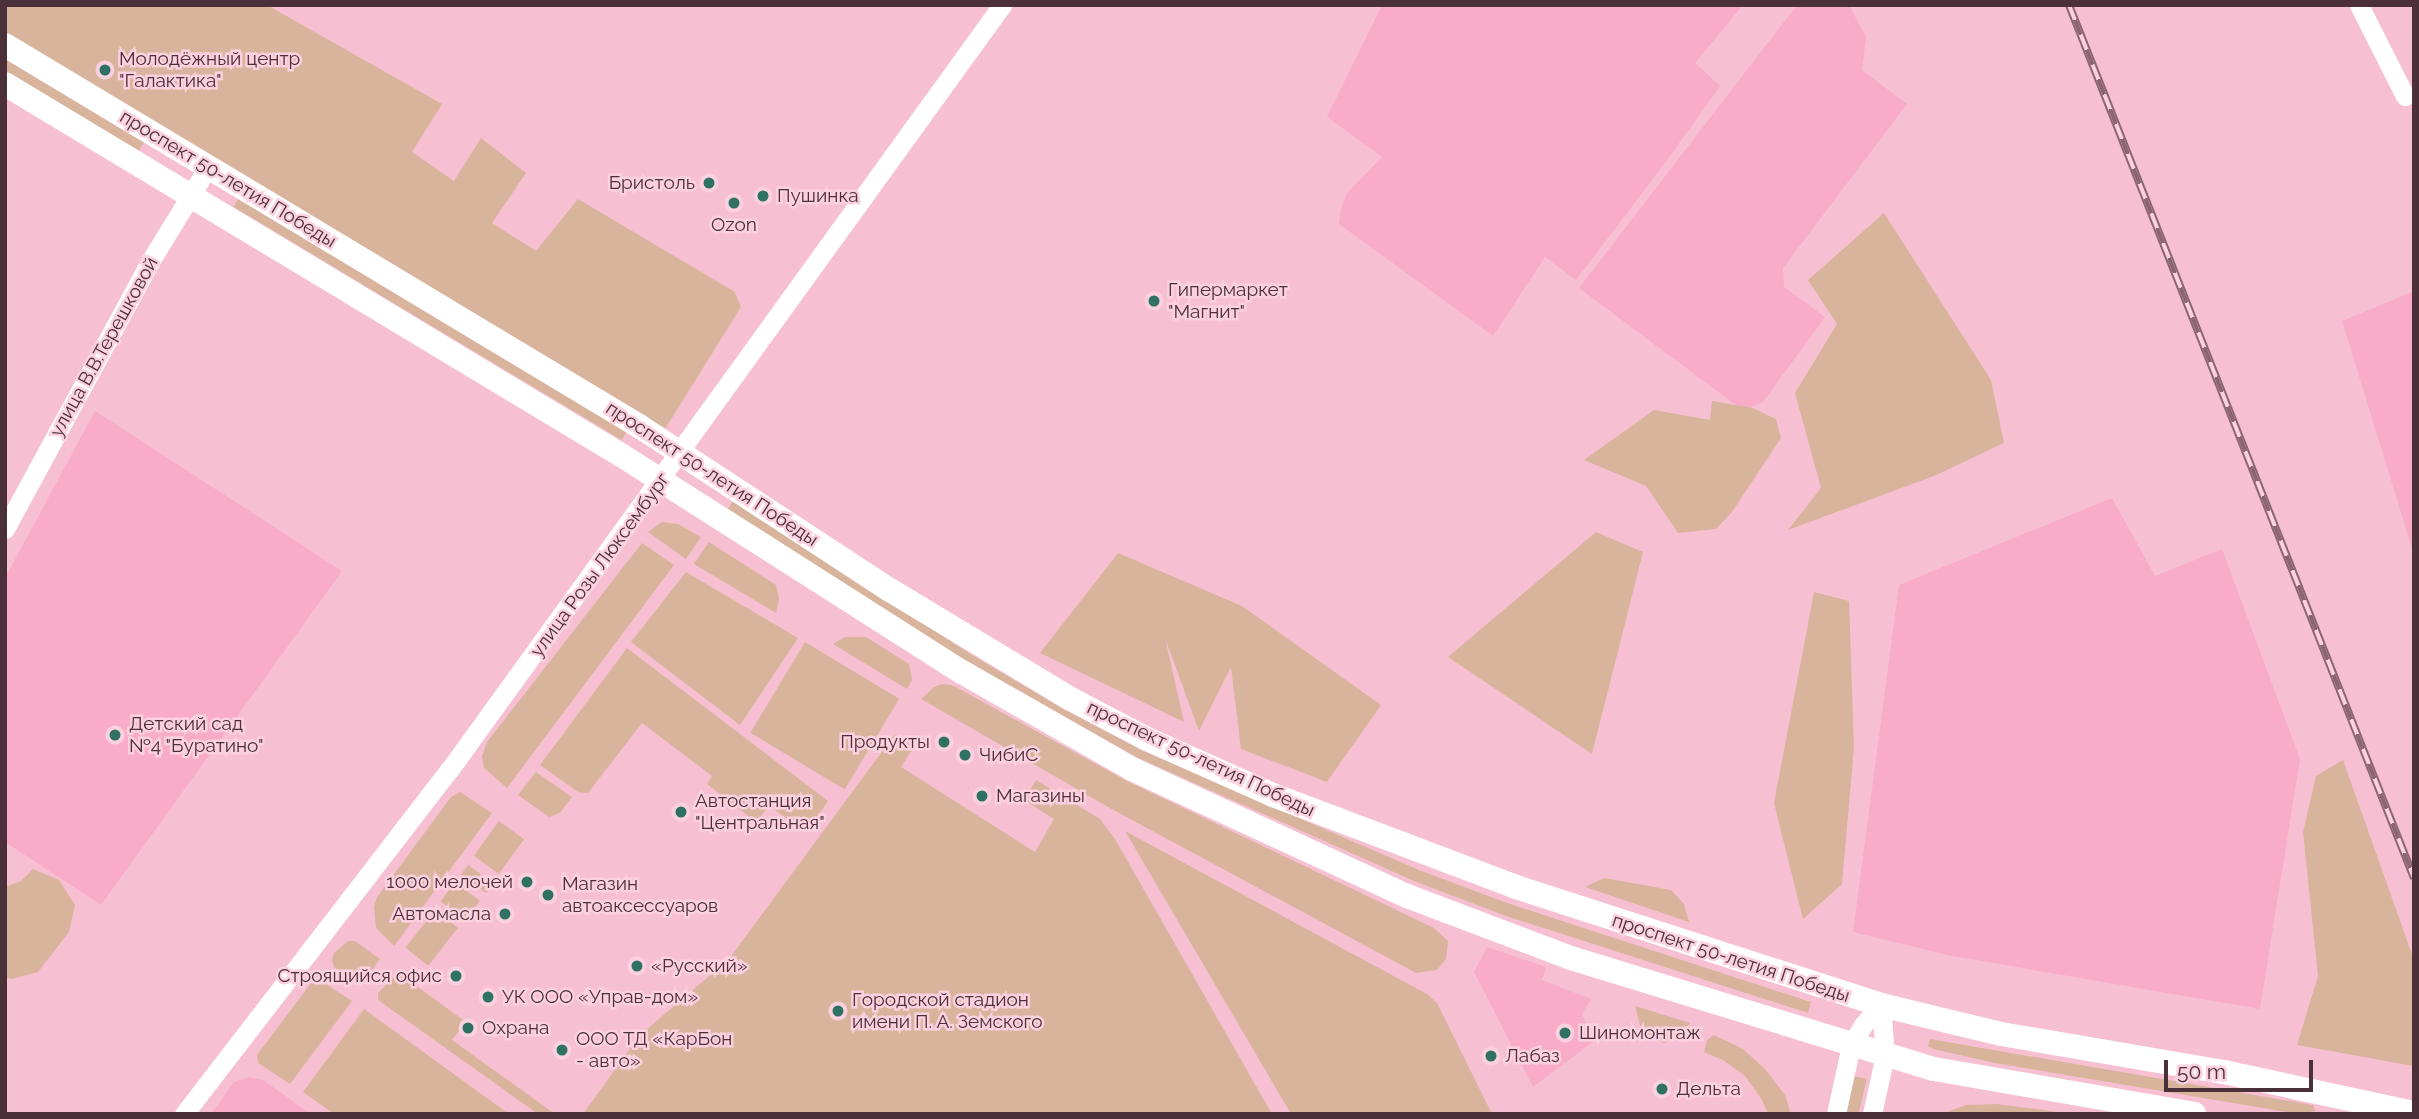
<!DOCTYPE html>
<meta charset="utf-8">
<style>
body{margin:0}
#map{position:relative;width:2419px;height:1119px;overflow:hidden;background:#f7c0d2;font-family:Raleway,sans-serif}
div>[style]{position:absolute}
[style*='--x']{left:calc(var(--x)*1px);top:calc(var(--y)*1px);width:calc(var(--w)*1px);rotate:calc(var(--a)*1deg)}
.built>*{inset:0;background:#f8acc7}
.green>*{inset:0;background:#d8b49c;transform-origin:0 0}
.minor>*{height:19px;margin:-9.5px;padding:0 9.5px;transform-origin:9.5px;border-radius:9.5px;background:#fff}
.major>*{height:24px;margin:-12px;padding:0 12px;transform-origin:12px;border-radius:12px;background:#fff}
.rail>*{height:8px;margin-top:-4px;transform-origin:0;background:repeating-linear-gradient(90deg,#fcd1df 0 16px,#8b6672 0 32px);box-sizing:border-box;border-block:2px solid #8b6672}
.dots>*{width:19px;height:19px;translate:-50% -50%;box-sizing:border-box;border:4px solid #fcd1df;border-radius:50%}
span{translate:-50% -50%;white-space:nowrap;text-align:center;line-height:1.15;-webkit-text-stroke:5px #fcd1df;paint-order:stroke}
.poi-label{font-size:19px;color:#4b3039}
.left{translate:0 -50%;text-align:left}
.right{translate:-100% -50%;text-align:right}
.street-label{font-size:19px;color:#4b3039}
.frame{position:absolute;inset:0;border:7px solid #4b3039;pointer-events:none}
.scale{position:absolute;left:2164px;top:1060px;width:149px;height:32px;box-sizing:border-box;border:4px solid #4b3039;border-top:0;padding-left:9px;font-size:21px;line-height:24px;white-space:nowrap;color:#4b3039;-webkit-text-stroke:5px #fcd1df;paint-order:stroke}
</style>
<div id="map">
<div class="built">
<i style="clip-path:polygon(1382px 5px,1743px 5px,1695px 63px,1720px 86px,1665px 163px,1576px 280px,1545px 257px,1493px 336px,1339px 224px,1341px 208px,1347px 193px,1382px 157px,1327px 117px)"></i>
<i style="clip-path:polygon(1797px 5px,1849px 5px,1866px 37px,1862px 70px,1907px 104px,1783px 268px,1784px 287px,1825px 317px,1763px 402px,1746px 409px,1737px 406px,1579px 288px)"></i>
<i style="clip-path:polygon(2414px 291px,2414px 555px,2342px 321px)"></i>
<i style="clip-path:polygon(95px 411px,342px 571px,101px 905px,5px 842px,5px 578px)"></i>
<i style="clip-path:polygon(2112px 498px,2155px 576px,2222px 549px,2300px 759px,2260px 1009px,1947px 955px,1853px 932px,1899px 585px)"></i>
<i style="clip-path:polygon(1487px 947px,1546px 967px,1542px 980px,1591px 999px,1582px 1014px,1594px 1041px,1533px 1087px,1474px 972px)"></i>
<i style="clip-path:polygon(249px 1077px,263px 1080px,311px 1114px,211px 1114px,234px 1082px)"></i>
</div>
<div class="green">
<i style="clip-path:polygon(5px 5px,267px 5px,442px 104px,412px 152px,454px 181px,481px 138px,526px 173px,492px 223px,536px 251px,578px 199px,735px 292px,741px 307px,665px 429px,5px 33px)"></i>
<i style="left:5px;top:59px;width:162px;height:12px;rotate:31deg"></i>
<i style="left:238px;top:199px;width:453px;height:9px;rotate:31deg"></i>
<i style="clip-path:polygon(1884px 213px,1991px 380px,2004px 443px,1934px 476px,1788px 530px,1821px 488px,1795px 393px,1837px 324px,1808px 280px)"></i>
<i style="clip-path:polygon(1712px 401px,1753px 408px,1776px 419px,1781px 438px,1732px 512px,1716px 529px,1678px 533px,1646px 486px,1584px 460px,1654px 410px,1710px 420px)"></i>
<i style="clip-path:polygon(733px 501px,972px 655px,1065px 710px,1142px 750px,1419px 870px,1510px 904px,1811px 1002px,1808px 1013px,1506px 916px,1414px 881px,1138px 758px,968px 662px,727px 510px)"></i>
<i style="clip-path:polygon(662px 522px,678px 524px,701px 537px,686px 559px,648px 532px)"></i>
<i style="clip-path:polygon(1596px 532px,1643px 552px,1592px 754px,1448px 657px)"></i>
<i style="clip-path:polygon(709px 542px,776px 585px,779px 598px,776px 613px,694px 564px)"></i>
<i style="clip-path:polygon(642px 543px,674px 565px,507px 788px,484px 768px,482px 756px,487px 742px)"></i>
<i style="clip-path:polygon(1118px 553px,1242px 606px,1381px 705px,1327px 782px,1241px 749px,1231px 667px,1199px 731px,1165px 638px,1184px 722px,1040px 653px)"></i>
<i style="clip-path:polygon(686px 572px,798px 638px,740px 725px,631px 642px)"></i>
<i style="clip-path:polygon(1814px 592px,1849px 601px,1854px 747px,1842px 884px,1803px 919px,1774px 803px)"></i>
<i style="clip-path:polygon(845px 637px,866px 637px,909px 664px,912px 680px,907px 689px,833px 644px)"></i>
<i style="left:805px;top:642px;width:110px;height:106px;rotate:31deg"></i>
<i style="clip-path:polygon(627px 648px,828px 801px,811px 826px,796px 825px,769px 806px,756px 822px,707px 784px,712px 776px,642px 723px,588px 793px,578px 792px,540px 765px)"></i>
<i style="clip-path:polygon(942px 684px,952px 685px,1127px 781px,1434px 928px,1448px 941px,1446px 959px,1437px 970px,1416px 973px,1108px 807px,921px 699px,934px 687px)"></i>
<i style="clip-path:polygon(895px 734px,914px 747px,901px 767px,1035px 852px,1054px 819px,1024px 800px,1036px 780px,1100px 819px,1115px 839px,1272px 1114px,583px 1114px,639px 1036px,729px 959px)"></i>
<i style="clip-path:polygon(2343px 760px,2414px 960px,2414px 1066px,2297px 1045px,2318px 976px,2303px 832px,2316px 776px)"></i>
<i style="clip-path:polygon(536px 772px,572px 797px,560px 813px,549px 817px,518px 795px)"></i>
<i style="clip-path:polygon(460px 792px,492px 813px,394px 946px,376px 928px,374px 907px,377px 897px,451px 797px)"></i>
<i style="left:499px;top:821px;width:31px;height:43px;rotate:36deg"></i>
<i style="clip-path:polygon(1125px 831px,1427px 994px,1437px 1003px,1492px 1114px,1291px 1114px)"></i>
<i style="left:468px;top:865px;width:31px;height:12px;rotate:36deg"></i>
<i style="clip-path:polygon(33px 869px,59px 880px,75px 905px,69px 932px,38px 972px,12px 979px,5px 977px,5px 887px,21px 881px)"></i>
<i style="clip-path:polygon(1604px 878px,1671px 890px,1684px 904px,1689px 922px,1585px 887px)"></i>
<i style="left:455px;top:882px;width:31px;height:24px;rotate:37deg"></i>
<i style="left:435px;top:910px;width:29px;height:48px;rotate:38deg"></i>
<i style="clip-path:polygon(348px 941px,355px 941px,380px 959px,360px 986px,334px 967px,332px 960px,334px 953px)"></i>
<i style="clip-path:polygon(394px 977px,404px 977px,466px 1022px,452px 1040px,555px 1114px,538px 1114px,378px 1000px,378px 993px)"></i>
<i style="clip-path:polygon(320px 980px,352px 1001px,290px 1084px,258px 1063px,257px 1055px,311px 983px)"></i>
<i style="clip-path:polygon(1635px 1006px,1690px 1023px,1678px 1038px,1664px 1043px,1642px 1034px)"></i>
<i style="clip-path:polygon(364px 1009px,509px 1114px,334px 1114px,303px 1092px)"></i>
<i style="clip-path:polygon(1714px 1035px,1743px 1049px,1765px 1069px,1785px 1095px,1791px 1114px,1768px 1114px,1762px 1100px,1745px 1076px,1723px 1060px,1704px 1052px,1707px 1040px)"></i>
<i style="clip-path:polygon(1930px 1039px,2313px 1105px,2315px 1111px,2299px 1114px,1995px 1063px,1933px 1049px,1928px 1046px)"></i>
<i style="left:1854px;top:1076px;width:13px;height:39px;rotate:13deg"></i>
<i style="clip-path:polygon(1997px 1104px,2044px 1110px,2068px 1114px,1941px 1114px,1966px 1105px)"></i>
</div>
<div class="minor">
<i style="--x:2359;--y:5;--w:102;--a:63.2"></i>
<i style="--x:5;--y:529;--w:306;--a:-61.5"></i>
<i style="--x:151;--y:260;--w:109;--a:-58.5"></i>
<i style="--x:184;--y:1114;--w:436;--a:-52.4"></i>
<i style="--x:450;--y:769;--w:943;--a:-54.15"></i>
<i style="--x:1836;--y:1114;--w:71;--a:-77.7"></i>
<i style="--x:1851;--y:1045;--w:23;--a:-59"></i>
<i style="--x:1863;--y:1025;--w:27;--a:-48"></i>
<i style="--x:1872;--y:1114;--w:60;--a:-77.6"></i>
<i style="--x:1885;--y:1055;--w:50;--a:-94.6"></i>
</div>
<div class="major">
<i style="--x:5;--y:45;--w:740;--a:31"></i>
<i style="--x:639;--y:426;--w:300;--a:33.2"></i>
<i style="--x:890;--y:590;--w:211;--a:31.1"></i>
<i style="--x:1071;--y:699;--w:86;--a:27.8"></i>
<i style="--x:1147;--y:739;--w:138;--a:24"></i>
<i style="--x:1273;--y:795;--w:260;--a:20.7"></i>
<i style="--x:1516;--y:887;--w:384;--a:17.9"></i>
<i style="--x:1881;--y:1005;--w:123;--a:13.6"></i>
<i style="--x:2001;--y:1034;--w:226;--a:9.7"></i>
<i style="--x:2224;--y:1072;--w:194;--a:12.2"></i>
<i style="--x:5;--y:84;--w:719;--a:31.06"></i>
<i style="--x:621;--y:455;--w:404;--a:32.5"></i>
<i style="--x:962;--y:672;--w:196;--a:29.7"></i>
<i style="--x:1132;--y:769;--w:303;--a:24.8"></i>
<i style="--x:1407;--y:896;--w:178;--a:20.7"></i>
<i style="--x:1574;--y:959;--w:376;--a:17"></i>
<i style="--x:1934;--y:1069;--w:264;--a:9.8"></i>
</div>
<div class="rail">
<i style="--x:2069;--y:5;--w:939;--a:68.44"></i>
</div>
<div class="dots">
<i style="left:105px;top:70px;background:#2f7263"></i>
<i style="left:709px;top:183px;background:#2f7263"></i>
<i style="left:763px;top:196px;background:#2f7263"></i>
<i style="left:734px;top:203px;background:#2f7263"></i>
<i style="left:1154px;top:301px;background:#2f7263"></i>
<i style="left:115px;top:735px;background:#2f7263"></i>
<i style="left:944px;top:742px;background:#2f7263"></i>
<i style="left:965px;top:755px;background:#2f7263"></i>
<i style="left:982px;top:796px;background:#2f7263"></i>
<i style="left:681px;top:812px;background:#2f7263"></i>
<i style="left:527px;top:882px;background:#2f7263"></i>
<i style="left:548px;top:895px;background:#2f7263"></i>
<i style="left:505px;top:914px;background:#2f7263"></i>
<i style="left:637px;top:966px;background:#2f7263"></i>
<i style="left:456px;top:976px;background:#2f7263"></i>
<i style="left:488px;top:997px;background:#2f7263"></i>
<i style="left:838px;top:1011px;background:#2f7263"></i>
<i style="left:468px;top:1028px;background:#2f7263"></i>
<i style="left:1565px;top:1033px;background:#2f7263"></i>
<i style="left:562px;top:1050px;background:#2f7263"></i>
<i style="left:1491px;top:1056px;background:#2f7263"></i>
<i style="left:1662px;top:1089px;background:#2f7263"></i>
</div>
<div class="poi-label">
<span class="left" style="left:119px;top:70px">Молодёжный центр<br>"Галактика"</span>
<span class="right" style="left:695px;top:183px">Бристоль</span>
<span class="left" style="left:777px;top:196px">Пушинка</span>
<span style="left:734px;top:225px">Ozon</span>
<span class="left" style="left:1168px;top:301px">Гипермаркет<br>"Магнит"</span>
<span class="left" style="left:129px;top:735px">Детский сад<br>№4 "Буратино"</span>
<span class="right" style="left:930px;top:742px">Продукты</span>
<span class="left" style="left:979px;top:755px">ЧибиС</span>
<span class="left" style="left:996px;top:796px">Магазины</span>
<span class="left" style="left:695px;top:812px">Автостанция<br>"Центральная"</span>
<span class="right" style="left:513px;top:882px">1000 мелочей</span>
<span class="left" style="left:562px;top:895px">Магазин<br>автоаксессуаров</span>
<span class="right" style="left:491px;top:914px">Автомасла</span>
<span class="left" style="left:651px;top:966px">«Русский»</span>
<span class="right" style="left:442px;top:976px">Строящийся офис</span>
<span class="left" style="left:502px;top:997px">УК ООО «Управ-дом»</span>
<span class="left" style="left:852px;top:1011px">Городской стадион<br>имени П. А. Земского</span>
<span class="left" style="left:482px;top:1028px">Охрана</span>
<span class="left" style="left:1579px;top:1033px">Шиномонтаж</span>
<span class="left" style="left:576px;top:1050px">ООО ТД «КарБон<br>- авто»</span>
<span class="left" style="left:1505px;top:1056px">Лабаз</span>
<span class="left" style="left:1676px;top:1089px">Дельта</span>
</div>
<div class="street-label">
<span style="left:228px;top:179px;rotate:31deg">проспект 50-летия Победы</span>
<span style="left:104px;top:347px;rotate:-61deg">улица В.В.Терешковой</span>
<span style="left:712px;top:474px;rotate:33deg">проспект 50-летия Победы</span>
<span style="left:600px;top:565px;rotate:-54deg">улица Розы Люксембург</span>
<span style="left:1201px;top:759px;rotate:25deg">проспект 50-летия Победы</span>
<span style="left:1731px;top:958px;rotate:18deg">проспект 50-летия Победы</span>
</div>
<div class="frame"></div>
<div class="scale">50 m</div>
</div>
